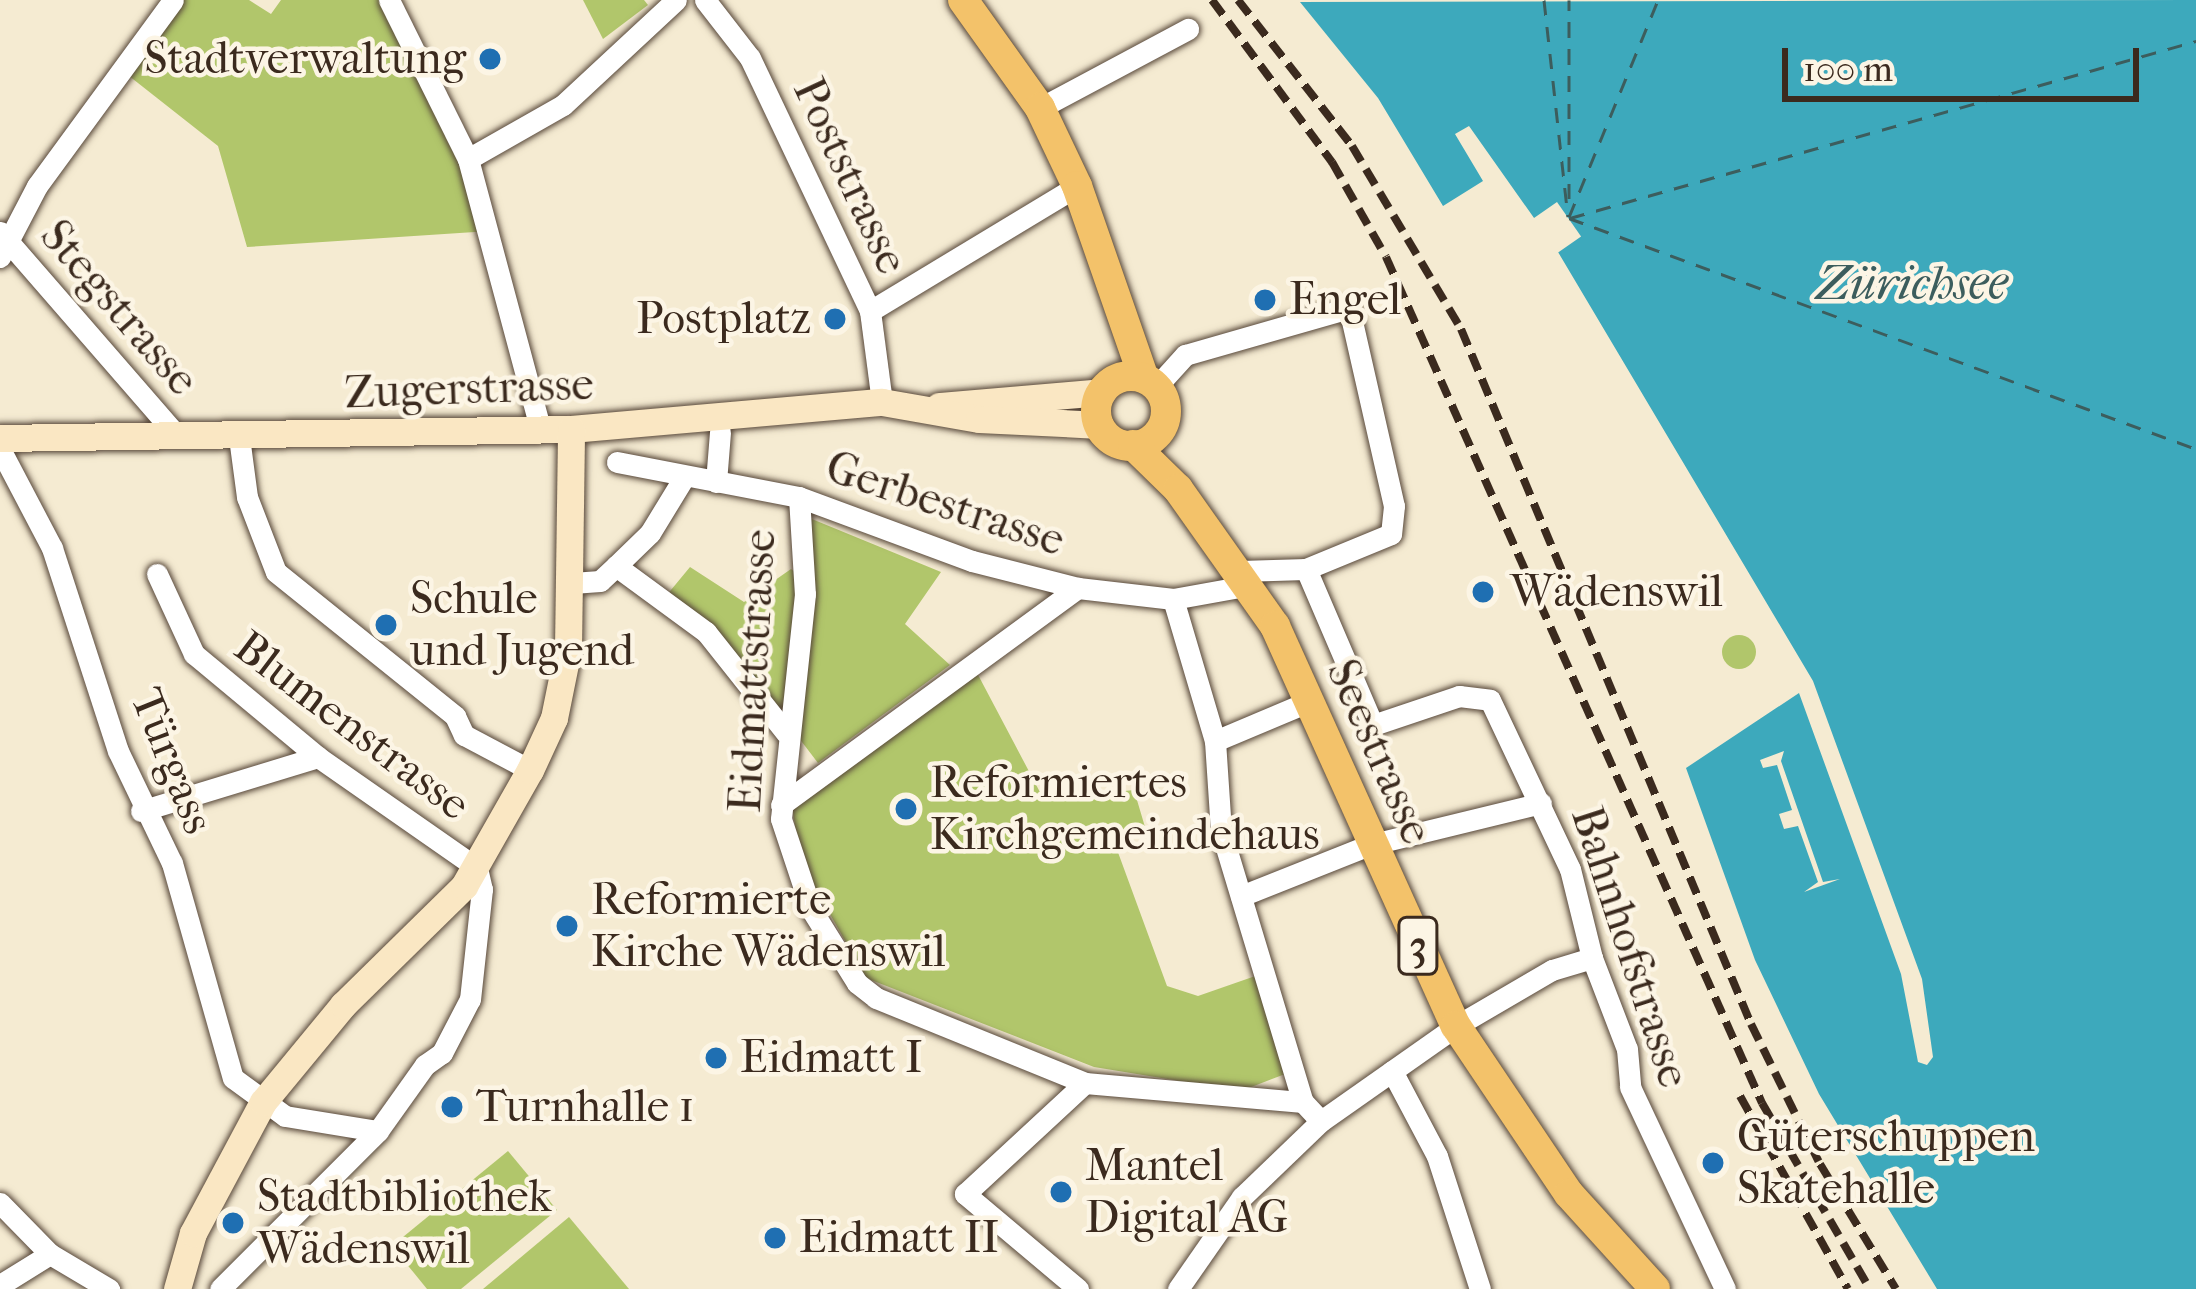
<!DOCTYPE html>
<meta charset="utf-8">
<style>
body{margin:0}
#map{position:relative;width:2196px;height:1289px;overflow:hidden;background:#f5ebd2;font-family:"IM FELL French Canon",serif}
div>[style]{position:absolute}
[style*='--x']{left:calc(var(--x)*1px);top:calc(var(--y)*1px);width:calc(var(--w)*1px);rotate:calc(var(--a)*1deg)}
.green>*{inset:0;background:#b1c66b}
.round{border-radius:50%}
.water>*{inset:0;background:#3da9bc}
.pier>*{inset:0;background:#f5ebd2;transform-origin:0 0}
.ferry>*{height:3px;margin-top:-1.5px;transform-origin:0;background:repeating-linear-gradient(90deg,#3c5d5d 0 15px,transparent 0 27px)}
.roads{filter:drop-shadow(0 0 3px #574739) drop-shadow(0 0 3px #574739)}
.street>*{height:21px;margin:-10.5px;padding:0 10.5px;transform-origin:10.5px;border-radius:10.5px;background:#fff}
.secondary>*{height:27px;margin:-13.5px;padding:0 13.5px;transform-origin:13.5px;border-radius:13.5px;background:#fae7c3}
.primary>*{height:30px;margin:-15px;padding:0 15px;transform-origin:15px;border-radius:15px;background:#f3c26a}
.primary>.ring{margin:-15px;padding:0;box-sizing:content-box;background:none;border:30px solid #f3c26a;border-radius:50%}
.rail>*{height:8px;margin-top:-4px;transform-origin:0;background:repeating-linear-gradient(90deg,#3b2a1e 0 18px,transparent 0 27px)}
.dots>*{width:33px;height:33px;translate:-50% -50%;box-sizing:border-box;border:6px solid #fcf5e5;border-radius:50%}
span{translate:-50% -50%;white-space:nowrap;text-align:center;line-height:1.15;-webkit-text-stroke:9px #fcf5e5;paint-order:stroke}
.shield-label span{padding:3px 9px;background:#fcf5e5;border:3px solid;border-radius:9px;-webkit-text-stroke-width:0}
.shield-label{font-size:42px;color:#3b2a1e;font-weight:700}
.poi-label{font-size:45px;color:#3b2a1e}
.right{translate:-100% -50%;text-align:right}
.left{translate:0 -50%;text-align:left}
.street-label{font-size:45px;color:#3b2a1e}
.water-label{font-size:48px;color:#3c5d5d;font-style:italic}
.scale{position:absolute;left:1782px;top:48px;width:357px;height:54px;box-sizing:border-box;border:6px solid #3b2a1e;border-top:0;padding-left:15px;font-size:36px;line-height:42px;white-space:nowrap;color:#3b2a1e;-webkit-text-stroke:9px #fcf5e5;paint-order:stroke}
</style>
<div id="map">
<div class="green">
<i style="clip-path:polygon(173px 0,249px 0,271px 14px,281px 0,389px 0,490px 231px,247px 247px,218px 146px,124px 72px)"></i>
<i style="clip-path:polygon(583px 0,644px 0,648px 5px,603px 39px)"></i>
<i style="clip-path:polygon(807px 517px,941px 572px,905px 624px,950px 665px,818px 763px,718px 632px,666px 596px,690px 567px,744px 602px,791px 569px,810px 583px)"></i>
<i class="round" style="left:1722px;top:635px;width:34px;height:34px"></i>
<i style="clip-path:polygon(976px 671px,1042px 796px,1091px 777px,1097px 794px,1134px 790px,1145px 827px,1112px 836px,1167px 986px,1198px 996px,1264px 973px,1293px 1071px,1241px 1091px,1094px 1067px,866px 978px,800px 861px,792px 805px)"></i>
<i style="clip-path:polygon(508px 1151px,557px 1210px,461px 1289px,427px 1289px,392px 1246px)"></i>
<i style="clip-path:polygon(569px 1217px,629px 1289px,483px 1289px)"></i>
</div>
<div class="water">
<i style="clip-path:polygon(2196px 0,2196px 1289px,1937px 1289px,1819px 1094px,1755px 960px,1686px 768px,1799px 693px,1901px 974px,1918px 1062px,1927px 1065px,1933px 1057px,1922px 979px,1813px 681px,1558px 252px,1469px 126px,1455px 134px,1483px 181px,1443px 206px,1378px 98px,1300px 2px)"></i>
</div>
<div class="pier">
<i style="left:1557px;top:202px;width:42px;height:32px;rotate:55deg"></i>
<i style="clip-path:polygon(1784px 751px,1781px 761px,1823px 882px,1840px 879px,1804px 892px,1818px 882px,1798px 826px,1784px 829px,1779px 814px,1792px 810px,1777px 765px,1763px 768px,1760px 760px)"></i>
</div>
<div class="ferry">
<i style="--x:1544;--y:0;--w:218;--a:83.7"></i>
<i style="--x:1569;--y:199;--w:199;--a:-90"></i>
<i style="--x:1569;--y:217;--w:235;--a:-67.7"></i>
<i style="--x:1569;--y:218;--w:668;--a:20.22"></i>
<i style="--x:1570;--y:218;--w:651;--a:-15.79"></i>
</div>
<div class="roads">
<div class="street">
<i style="--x:389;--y:0;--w:178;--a:63.6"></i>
<i style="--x:468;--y:159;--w:278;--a:75"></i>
<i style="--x:705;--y:0;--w:73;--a:52.2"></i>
<i style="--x:750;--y:58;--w:280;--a:64.6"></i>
<i style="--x:870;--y:311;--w:92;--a:82.5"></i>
<i style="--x:1040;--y:108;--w:168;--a:-28.1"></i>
<i style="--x:468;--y:159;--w:109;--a:-29.6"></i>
<i style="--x:563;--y:105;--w:154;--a:-42.9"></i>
<i style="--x:0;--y:232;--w:271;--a:49"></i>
<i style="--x:0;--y:257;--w:80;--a:-62.5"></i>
<i style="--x:37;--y:186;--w:230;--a:-53.8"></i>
<i style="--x:870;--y:311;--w:242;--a:-31.1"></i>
<i style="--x:1157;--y:386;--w:42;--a:-47.9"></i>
<i style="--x:1185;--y:355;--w:171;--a:-16"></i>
<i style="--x:1349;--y:308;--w:203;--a:77.2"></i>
<i style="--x:1394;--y:506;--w:28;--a:96"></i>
<i style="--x:1391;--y:534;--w:92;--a:157.6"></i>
<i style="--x:1306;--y:569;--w:66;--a:178.3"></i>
<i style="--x:239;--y:437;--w:61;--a:82.4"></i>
<i style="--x:247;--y:497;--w:80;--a:68.9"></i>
<i style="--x:276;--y:572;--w:230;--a:38.8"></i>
<i style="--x:455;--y:716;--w:21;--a:65"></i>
<i style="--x:464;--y:735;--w:75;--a:27.9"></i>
<i style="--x:0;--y:449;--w:112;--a:62.3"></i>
<i style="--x:52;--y:548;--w:213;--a:72"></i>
<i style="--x:118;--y:751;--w:124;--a:64.3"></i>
<i style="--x:172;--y:863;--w:223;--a:74.2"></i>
<i style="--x:233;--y:1078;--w:64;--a:36.2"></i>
<i style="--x:285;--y:1116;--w:94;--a:9.2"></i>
<i style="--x:617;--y:462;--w:185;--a:10.9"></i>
<i style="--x:799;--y:497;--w:184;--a:20.3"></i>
<i style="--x:972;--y:561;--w:109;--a:14.3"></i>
<i style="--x:1078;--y:588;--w:96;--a:6.6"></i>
<i style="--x:1173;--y:599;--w:79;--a:-10.2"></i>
<i style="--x:716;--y:482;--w:50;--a:-85.4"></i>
<i style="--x:799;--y:497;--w:97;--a:86.5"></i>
<i style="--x:805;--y:594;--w:226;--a:96.1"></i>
<i style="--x:781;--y:819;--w:95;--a:71.6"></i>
<i style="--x:811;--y:909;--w:87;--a:58.1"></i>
<i style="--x:857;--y:983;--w:24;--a:38"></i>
<i style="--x:876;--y:998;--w:226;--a:22.1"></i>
<i style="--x:1085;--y:1083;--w:219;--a:5"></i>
<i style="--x:1303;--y:1102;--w:26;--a:47"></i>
<i style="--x:616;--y:566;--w:112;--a:36.3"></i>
<i style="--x:706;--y:632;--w:129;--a:51.6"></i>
<i style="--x:1306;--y:569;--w:170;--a:66.8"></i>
<i style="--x:1373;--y:725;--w:91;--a:-18.6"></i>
<i style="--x:1459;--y:696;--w:31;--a:7"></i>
<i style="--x:1490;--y:700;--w:187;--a:64.7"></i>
<i style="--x:1570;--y:869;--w:92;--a:76.1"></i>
<i style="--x:1592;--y:958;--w:97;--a:69"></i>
<i style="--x:1627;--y:1049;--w:38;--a:85"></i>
<i style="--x:1630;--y:1087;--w:223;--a:64.8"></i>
<i style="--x:157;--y:574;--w:88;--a:65.2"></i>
<i style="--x:194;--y:654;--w:161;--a:39.7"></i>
<i style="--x:318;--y:757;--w:194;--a:34.9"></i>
<i style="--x:477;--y:868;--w:22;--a:77"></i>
<i style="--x:482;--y:889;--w:111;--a:96.2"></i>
<i style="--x:470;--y:999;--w:61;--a:117.4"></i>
<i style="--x:442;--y:1053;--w:21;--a:145"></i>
<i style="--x:425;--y:1065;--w:81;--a:125.5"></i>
<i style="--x:378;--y:1131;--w:223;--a:135"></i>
<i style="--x:572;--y:583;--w:28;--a:-4"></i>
<i style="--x:600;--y:581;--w:22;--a:-43"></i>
<i style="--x:616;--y:566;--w:47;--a:-44.1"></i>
<i style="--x:650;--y:533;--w:63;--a:-58.6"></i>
<i style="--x:1173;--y:599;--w:148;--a:73.5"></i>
<i style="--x:1215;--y:741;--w:90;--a:86.2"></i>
<i style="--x:1221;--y:831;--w:283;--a:73.2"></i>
<i style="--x:1215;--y:741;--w:101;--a:-22.8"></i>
<i style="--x:781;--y:805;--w:368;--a:-36.2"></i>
<i style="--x:141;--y:811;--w:185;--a:-17"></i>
<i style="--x:1241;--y:896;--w:138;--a:-21.7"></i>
<i style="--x:1369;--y:845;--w:177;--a:-13.7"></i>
<i style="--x:1392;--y:1071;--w:96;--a:62.1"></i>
<i style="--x:1437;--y:1156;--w:140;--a:72.1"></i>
<i style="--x:0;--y:1203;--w:71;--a:45.6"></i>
<i style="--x:50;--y:1254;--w:69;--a:30.7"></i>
<i style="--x:0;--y:1285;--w:59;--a:-31.8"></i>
<i style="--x:1078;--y:1289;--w:148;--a:-139.9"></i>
<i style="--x:965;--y:1194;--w:163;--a:-42.8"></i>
<i style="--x:1178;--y:1289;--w:112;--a:-55.2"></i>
<i style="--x:1242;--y:1197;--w:110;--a:-43.9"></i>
<i style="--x:1321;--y:1121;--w:165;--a:-35.1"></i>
<i style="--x:1456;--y:1026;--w:111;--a:-30.3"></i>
<i style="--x:1552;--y:970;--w:42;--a:-16.7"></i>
</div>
<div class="secondary">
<i style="--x:939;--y:406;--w:164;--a:-4.9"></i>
<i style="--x:0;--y:438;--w:571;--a:-0.9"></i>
<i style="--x:571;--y:429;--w:312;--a:-5"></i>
<i style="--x:882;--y:402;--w:98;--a:9.9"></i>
<i style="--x:979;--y:419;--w:121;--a:2.8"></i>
<i style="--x:177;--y:1289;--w:58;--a:-74.1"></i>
<i style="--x:193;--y:1233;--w:149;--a:-61.9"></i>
<i style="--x:263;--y:1102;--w:126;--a:-50.5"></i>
<i style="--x:343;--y:1005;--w:170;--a:-44.5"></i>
<i style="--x:464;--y:886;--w:133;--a:-60.4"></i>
<i style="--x:530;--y:770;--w:57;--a:-65.2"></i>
<i style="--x:554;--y:718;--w:70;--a:-78.5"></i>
<i style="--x:568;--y:649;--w:220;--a:-89.2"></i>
</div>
<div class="primary">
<i style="--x:963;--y:0;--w:133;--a:54.5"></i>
<i style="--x:1040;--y:108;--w:86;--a:64.6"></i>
<i style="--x:1077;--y:186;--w:203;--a:70.8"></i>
<i class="ring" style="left:1096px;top:376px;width:40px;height:40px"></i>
<i style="--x:1133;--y:445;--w:63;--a:44.4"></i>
<i style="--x:1178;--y:489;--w:168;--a:54.7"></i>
<i style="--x:1275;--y:626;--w:439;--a:65.7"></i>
<i style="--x:1456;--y:1026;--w:202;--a:56.1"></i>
<i style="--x:1569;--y:1194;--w:128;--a:47.8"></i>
</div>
</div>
<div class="rail">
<i style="--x:1212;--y:0;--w:202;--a:53.5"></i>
<i style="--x:1332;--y:162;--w:109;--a:60.4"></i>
<i style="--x:1386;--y:257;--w:926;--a:66.04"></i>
<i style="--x:1762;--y:1103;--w:215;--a:59.9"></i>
<i style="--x:1238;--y:0;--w:185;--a:52"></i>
<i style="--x:1352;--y:146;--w:213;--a:59.2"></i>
<i style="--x:1461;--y:329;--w:753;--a:67.35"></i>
<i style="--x:1751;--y:1024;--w:156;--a:63.8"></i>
<i style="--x:1820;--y:1164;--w:146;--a:58.7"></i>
<i style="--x:1740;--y:1096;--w:221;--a:60.8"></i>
</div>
<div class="dots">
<i style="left:490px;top:59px;background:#1f6fb2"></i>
<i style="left:1265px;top:300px;background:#1f6fb2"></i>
<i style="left:835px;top:319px;background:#1f6fb2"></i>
<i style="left:1483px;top:592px;background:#1f6fb2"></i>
<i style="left:386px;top:625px;background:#1f6fb2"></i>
<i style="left:906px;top:809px;background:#1f6fb2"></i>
<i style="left:567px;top:926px;background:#1f6fb2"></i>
<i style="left:716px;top:1058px;background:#1f6fb2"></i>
<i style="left:452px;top:1107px;background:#1f6fb2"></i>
<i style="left:1713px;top:1163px;background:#1f6fb2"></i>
<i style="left:1061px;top:1192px;background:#1f6fb2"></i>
<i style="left:233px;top:1223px;background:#1f6fb2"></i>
<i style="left:775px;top:1238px;background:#1f6fb2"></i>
</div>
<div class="shield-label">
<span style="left:1418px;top:946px">3</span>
</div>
<div class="poi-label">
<span class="right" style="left:466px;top:59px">Stadtverwaltung</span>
<span class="left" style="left:1289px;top:300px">Engel</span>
<span class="right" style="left:811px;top:319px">Postplatz</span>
<span class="left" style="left:1510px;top:592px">Wädenswil</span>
<span class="left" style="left:410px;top:625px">Schule<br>und Jugend</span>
<span class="left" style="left:930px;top:809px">Reformiertes<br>Kirchgemeindehaus</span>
<span class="left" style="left:591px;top:926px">Reformierte<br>Kirche Wädenswil</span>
<span class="left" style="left:740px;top:1058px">Eidmatt I</span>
<span class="left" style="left:476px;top:1107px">Turnhalle 1</span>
<span class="left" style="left:1737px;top:1163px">Güterschuppen<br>Skatehalle</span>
<span class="left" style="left:1085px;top:1192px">Mantel<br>Digital AG</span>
<span class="left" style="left:257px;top:1223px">Stadtbibliothek<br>Wädenswil</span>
<span class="left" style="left:799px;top:1238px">Eidmatt II</span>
</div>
<div class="street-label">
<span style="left:850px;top:176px;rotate:65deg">Poststrasse</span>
<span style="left:119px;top:308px;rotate:49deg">Stegstrasse</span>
<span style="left:469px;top:389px;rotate:-2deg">Zugerstrasse</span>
<span style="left:945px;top:504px;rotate:18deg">Gerbestrasse</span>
<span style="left:753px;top:671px;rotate:-87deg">Eidmattstrasse</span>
<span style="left:352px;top:726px;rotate:37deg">Blumenstrasse</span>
<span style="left:1379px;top:752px;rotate:66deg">Seestrasse</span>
<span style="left:172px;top:761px;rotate:68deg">Türgass</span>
<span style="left:1630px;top:947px;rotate:72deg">Bahnhofstrasse</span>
</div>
<div class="water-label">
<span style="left:1912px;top:284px">Zürichsee</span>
</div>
<div class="scale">100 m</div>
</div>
